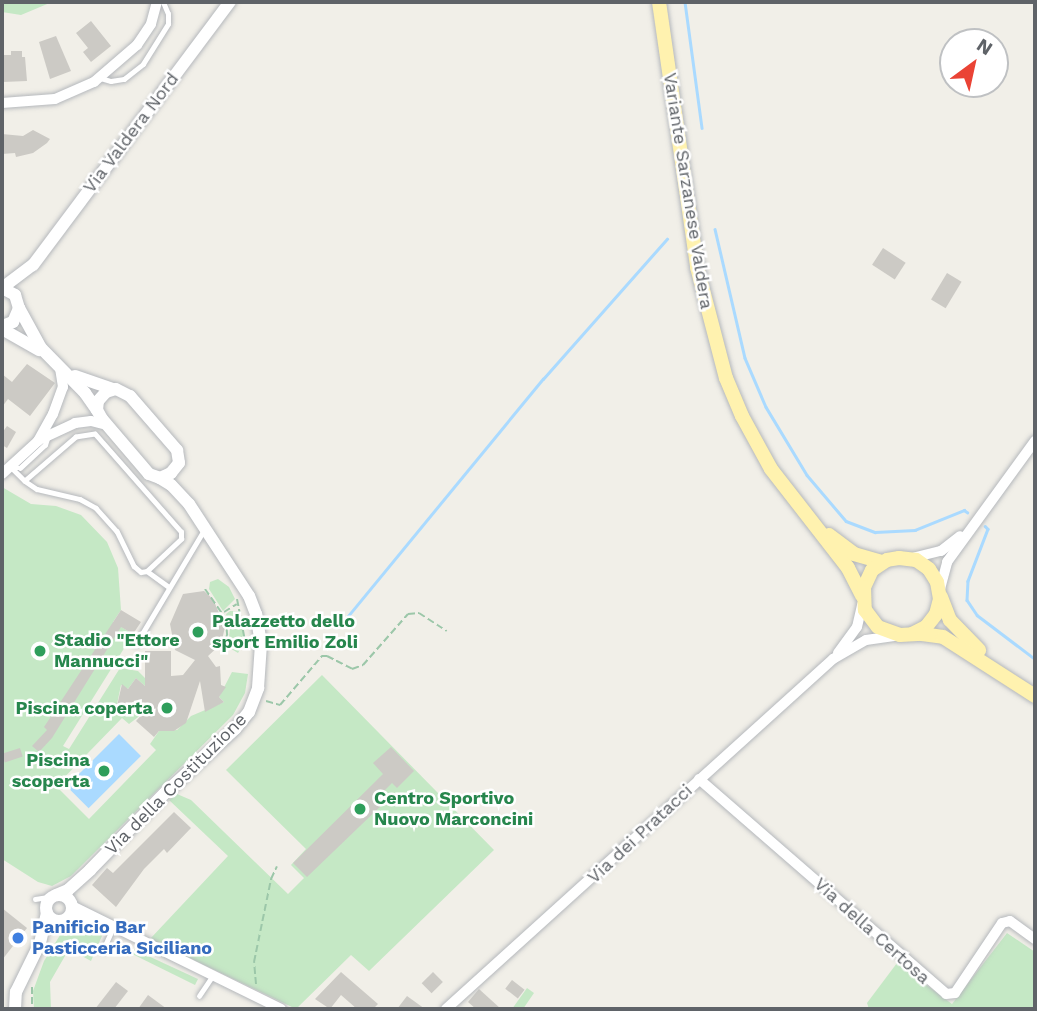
<!DOCTYPE html>
<style>
body{margin:0}
#map{position:relative;width:1037px;height:1011px;overflow:hidden;background:#f1efe8;font-family:"Work Sans",sans-serif}
div>[style]{position:absolute}
[style*='--x']{left:calc(var(--x)*1px);top:calc(var(--y)*1px);width:calc(var(--w)*1px);rotate:calc(var(--a)*1deg)}
.green>*{inset:0;background:#c5e8c5}
.water>*{inset:0;background:#aadaff;transform-origin:0 0}
.stream>*{height:2.5px;margin:-1.25px;padding:0 1.25px;transform-origin:1.25px;border-radius:1.25px;background:#aadaff}
.building>*{inset:0;background:#cccac5;transform-origin:0 0}
.path>*{height:2px;margin-top:-1px;transform-origin:0;background:repeating-linear-gradient(90deg,#9cc7a9 0 7px,transparent 0 10.5px)}
.roads{filter:drop-shadow(0 0 2px #b5b8bc) drop-shadow(0 0 2px #b5b8bc)}
.service>*{height:4.5px;margin:-2.25px;padding:0 2.25px;transform-origin:2.25px;border-radius:2.25px;background:#fff}
.minor>*{height:10px;margin:-5px;padding:0 5px;transform-origin:5px;border-radius:5px;background:#fff}
.tertiary>*{height:12px;margin:-6px;padding:0 6px;transform-origin:6px;border-radius:6px;background:#fff}
.tertiary>.ring{margin:-6px;padding:0;box-sizing:content-box;background:none;border:12px solid #fff;border-radius:50%}
.secondary>*{height:12px;margin:-6px;padding:0 6px;transform-origin:6px;border-radius:6px;background:#fff}
.primary>*{height:14px;margin:-7px;padding:0 7px;transform-origin:7px;border-radius:7px;background:#fff2af}
.dots>*{width:19px;height:19px;translate:-50% -50%;box-sizing:border-box;border:4px solid #fff;border-radius:50%}
span{translate:-50% -50%;white-space:nowrap;text-align:center;line-height:1.15;-webkit-text-stroke:5px #fff;paint-order:stroke}
.street-label{font-size:18px;color:#5f6368}
.leisure-label{font-size:18px;color:#27864d;font-weight:700}
.left{translate:0 -50%;text-align:left}
.right{translate:-100% -50%;text-align:right}
.shop-label{font-size:18px;color:#366cbe;font-weight:700}
.frame{position:absolute;inset:0;border:4px solid #5f6368;pointer-events:none}
.north{position:absolute;left:939px;top:28px;width:70px;height:70px;box-sizing:border-box;background:#fff;border:2px solid #bfc1c3;border-radius:50%;rotate:33deg;font-size:19px;font-weight:700;line-height:28px;text-align:center;color:#5f6368}
.north::after{content:'';display:block;margin:auto;width:24px;height:32px;background:#ea4335;clip-path:polygon(50% 0,100% 100%,50% 72%,0 100%)}
</style>
<div id="map">
<div class="green">
<i style="clip-path:polygon(2px 2px,52px 2px,21px 15px,2px 12px)"></i>
<i style="clip-path:polygon(2px 487px,31px 504px,56px 506px,81px 515px,107px 542px,118px 568px,121px 610px,113px 622px,133px 634px,63px 746px,69px 749px,120px 668px,138px 671px,149px 682px,145px 686px,136px 678px,128px 689px,121px 685px,116px 709px,141px 709px,142px 714px,129px 724px,122px 718px,56px 786px,89px 819px,156px 750px,150px 744px,159px 731px,177px 730px,191px 716px,224px 702px,219px 697px,232px 672px,248px 674px,245px 693px,233px 715px,71px 876px,52px 886px,38px 882px,2px 859px)"></i>
<i style="clip-path:polygon(218px 579px,229px 587px,235px 599px,223px 611px,209px 589px,210px 582px)"></i>
<i style="clip-path:polygon(230px 611px,238px 611px,245px 641px,238px 653px,228px 647px,230px 628px,226px 614px)"></i>
<i style="clip-path:polygon(322px 675px,494px 850px,369px 971px,351px 955px,296px 1009px,150px 939px,228px 856px,169px 800px,177px 794px,191px 800px,288px 894px,304px 878px,291px 865px,306px 849px,226px 770px)"></i>
<i style="clip-path:polygon(78px 926px,102px 936px,91px 961px,69px 949px,50px 982px,51px 1009px,34px 1009px,33px 991px,44px 961px,62px 932px)"></i>
<i style="clip-path:polygon(1007px 933px,1035px 952px,1035px 1009px,869px 1009px,867px 1003px,897px 963px,952px 1004px)"></i>
<i style="clip-path:polygon(118px 942px,198px 979px,195px 985px,116px 946px)"></i>
<i style="clip-path:polygon(527px 988px,534px 993px,523px 1009px,512px 1009px)"></i>
</div>
<div class="water">
<i style="left:119px;top:734px;width:31px;height:74px;rotate:45deg"></i>
</div>
<div class="stream">
<i style="--x:685;--y:2;--w:127;--a:82.3"></i>
<i style="--x:715;--y:229;--w:132;--a:76.9"></i>
<i style="--x:745;--y:358;--w:53;--a:66.8"></i>
<i style="--x:766;--y:407;--w:79;--a:58.9"></i>
<i style="--x:807;--y:475;--w:60;--a:49.7"></i>
<i style="--x:846;--y:521;--w:31;--a:21"></i>
<i style="--x:875;--y:532;--w:40;--a:-2.9"></i>
<i style="--x:915;--y:530;--w:53;--a:-22.2"></i>
<i style="--x:964;--y:510;--w:4;--a:34"></i>
<i style="--x:985;--y:526;--w:4;--a:45"></i>
<i style="--x:988;--y:529;--w:56;--a:111"></i>
<i style="--x:968;--y:581;--w:19;--a:93"></i>
<i style="--x:967;--y:600;--w:18;--a:56"></i>
<i style="--x:977;--y:615;--w:73;--a:37.2"></i>
<i style="--x:339;--y:627;--w:321;--a:-50.6"></i>
<i style="--x:543;--y:379;--w:187;--a:-48.5"></i>
</div>
<div class="building">
<i style="clip-path:polygon(91px 21px,111px 46px,91px 62px,83px 52px,88px 48px,76px 33px)"></i>
<i style="clip-path:polygon(56px 36px,71px 71px,50px 79px,39px 42px)"></i>
<i style="clip-path:polygon(11px 51px,22px 51px,22px 57px,25px 57px,27px 81px,3px 82px,2px 55px,11px 55px)"></i>
<i style="clip-path:polygon(33px 130px,50px 139px,47px 143px,33px 153px,16px 157px,15px 153px,2px 154px,2px 134px,23px 136px)"></i>
<i style="left:883px;top:248px;width:27px;height:20px;rotate:33deg"></i>
<i style="left:947px;top:273px;width:17px;height:31px;rotate:31deg"></i>
<i style="clip-path:polygon(27px 364px,55px 383px,30px 416px,8px 399px,2px 407px,2px 374px,12px 382px)"></i>
<i style="clip-path:polygon(7px 426px,16px 432px,7px 448px,2px 445px,2px 433px)"></i>
<i style="clip-path:polygon(204px 591px,213px 599px,225px 627px,221px 644px,208px 656px,216px 667px,220px 666px,221px 685px,226px 687px,219px 697px,224px 702px,205px 712px,200px 681px,186px 723px,174px 731px,159px 731px,154px 737px,136px 721px,147px 709px,116px 710px,122px 684px,128px 689px,136px 678px,145px 686px,145px 651px,171px 651px,171px 676px,183px 675px,195px 660px,175px 650px,170px 624px,183px 594px)"></i>
<i style="clip-path:polygon(121px 610px,141px 622px,133px 634px,121px 627px,52px 738px,39px 752px,32px 746px,47px 730px,44px 727px)"></i>
<i style="clip-path:polygon(391px 747px,414px 771px,397px 788px,392px 783px,380px 795px,386px 801px,307px 877px,293px 863px,383px 774px,373px 763px)"></i>
<i style="left:20px;top:748px;width:9px;height:19px;rotate:72deg"></i>
<i style="clip-path:polygon(174px 812px,191px 828px,167px 853px,164px 849px,144px 869px,116px 907px,92px 885px,107px 868px,113px 873px)"></i>
<i style="clip-path:polygon(2px 908px,27px 928px,2px 960px)"></i>
<i style="clip-path:polygon(341px 972px,378px 1004px,373px 1009px,357px 1009px,341px 995px,330px 1009px,315px 999px)"></i>
<i style="left:433px;top:972px;width:14px;height:16px;rotate:45deg"></i>
<i style="left:512px;top:980px;width:16px;height:11px;rotate:38deg"></i>
<i style="clip-path:polygon(116px 982px,128px 991px,114px 1009px,95px 1009px)"></i>
<i style="clip-path:polygon(479px 989px,501px 1009px,476px 1009px,468px 1002px)"></i>
<i style="clip-path:polygon(148px 995px,167px 1009px,138px 1009px)"></i>
<i style="clip-path:polygon(407px 996px,425px 1009px,397px 1009px)"></i>
</div>
<div class="path">
<i style="--x:205;--y:589;--w:37;--a:55"></i>
<i style="--x:226;--y:619;--w:16;--a:86"></i>
<i style="--x:227;--y:635;--w:14;--a:107"></i>
<i style="--x:237;--y:599;--w:43;--a:79.2"></i>
<i style="--x:224;--y:612;--w:15;--a:-32"></i>
<i style="--x:266;--y:701;--w:15;--a:16"></i>
<i style="--x:280;--y:705;--w:65;--a:-49.4"></i>
<i style="--x:322;--y:656;--w:5;--a:0"></i>
<i style="--x:327;--y:656;--w:28;--a:27"></i>
<i style="--x:352;--y:669;--w:12;--a:-20"></i>
<i style="--x:363;--y:665;--w:68;--a:-48.6"></i>
<i style="--x:408;--y:614;--w:11;--a:-5"></i>
<i style="--x:419;--y:613;--w:33;--a:33"></i>
<i style="--x:256;--y:984;--w:22;--a:-95"></i>
<i style="--x:254;--y:962;--w:85;--a:-78.4"></i>
<i style="--x:271;--y:879;--w:14;--a:-65"></i>
<i style="--x:32;--y:987;--w:22;--a:90"></i>
</div>
<div class="roads">
<div class="service">
<i style="--x:101;--y:78;--w:10;--a:17"></i>
<i style="--x:111;--y:81;--w:13;--a:-9"></i>
<i style="--x:124;--y:79;--w:24;--a:-38"></i>
<i style="--x:143;--y:64;--w:47;--a:-58"></i>
<i style="--x:168;--y:24;--w:10;--a:-90"></i>
<i style="--x:168;--y:14;--w:13;--a:-113"></i>
<i style="--x:12;--y:468;--w:18;--a:45"></i>
<i style="--x:25;--y:481;--w:14;--a:34"></i>
<i style="--x:37;--y:489;--w:44;--a:13.1"></i>
<i style="--x:80;--y:499;--w:18;--a:29"></i>
<i style="--x:96;--y:508;--w:31;--a:48"></i>
<i style="--x:117;--y:531;--w:39;--a:64"></i>
<i style="--x:134;--y:566;--w:9;--a:41"></i>
<i style="--x:141;--y:572;--w:6;--a:-9"></i>
<i style="--x:147;--y:571;--w:47;--a:-43.3"></i>
<i style="--x:181;--y:539;--w:7;--a:-90"></i>
<i style="--x:181;--y:532;--w:130;--a:-131.3"></i>
<i style="--x:95;--y:434;--w:19;--a:171"></i>
<i style="--x:76;--y:437;--w:67;--a:139.2"></i>
<i style="--x:13;--y:468;--w:7;--a:0"></i>
<i style="--x:20;--y:468;--w:34;--a:-43"></i>
<i style="--x:45;--y:445;--w:9;--a:-72"></i>
<i style="--x:147;--y:571;--w:27;--a:36"></i>
<i style="--x:136;--y:644;--w:133;--a:-59.2"></i>
<i style="--x:35;--y:899;--w:18;--a:-9"></i>
<i style="--x:103;--y:950;--w:24;--a:-66"></i>
<i style="--x:199;--y:996;--w:23;--a:-56"></i>
</div>
<div class="minor">
<i style="--x:2;--y:103;--w:53;--a:-4.3"></i>
<i style="--x:55;--y:99;--w:43;--a:-23.6"></i>
<i style="--x:94;--y:82;--w:57;--a:-40.7"></i>
<i style="--x:137;--y:45;--w:25;--a:-56"></i>
<i style="--x:151;--y:24;--w:23;--a:-75"></i>
<i style="--x:41;--y:439;--w:38;--a:-25"></i>
<i style="--x:75;--y:423;--w:16;--a:-7"></i>
<i style="--x:91;--y:421;--w:16;--a:14"></i>
<i style="--x:2;--y:474;--w:49;--a:-42.5"></i>
<i style="--x:38;--y:441;--w:31;--a:-61"></i>
<i style="--x:53;--y:414;--w:29;--a:-70"></i>
<i style="--x:63;--y:387;--w:19;--a:-99"></i>
<i style="--x:912;--y:558;--w:30;--a:-14"></i>
<i style="--x:941;--y:551;--w:24;--a:-38"></i>
<i style="--x:940;--y:589;--w:28;--a:-75"></i>
<i style="--x:947;--y:562;--w:150;--a:-54"></i>
<i style="--x:838;--y:653;--w:32;--a:-54"></i>
<i style="--x:857;--y:627;--w:23;--a:-77"></i>
<i style="--x:699;--y:779;--w:327;--a:41"></i>
<i style="--x:946;--y:994;--w:9;--a:-6"></i>
<i style="--x:955;--y:993;--w:84;--a:-56.1"></i>
<i style="--x:1002;--y:923;--w:8;--a:-14"></i>
<i style="--x:1010;--y:921;--w:31;--a:36"></i>
<i style="--x:72;--y:906;--w:233;--a:26.2"></i>
<i style="--x:69;--y:916;--w:20;--a:9"></i>
<i style="--x:446;--y:1009;--w:522;--a:-42.13"></i>
<i style="--x:833;--y:659;--w:38;--a:-30"></i>
<i style="--x:866;--y:640;--w:30;--a:-8"></i>
</div>
<div class="tertiary">
<i style="--x:19;--y:308;--w:46;--a:61.2"></i>
<i style="--x:41;--y:348;--w:63;--a:45.6"></i>
<i style="--x:85;--y:393;--w:21;--a:55"></i>
<i style="--x:2;--y:329;--w:43;--a:29.6"></i>
<i style="--x:75;--y:376;--w:39;--a:19"></i>
<i style="--x:116;--y:389;--w:16;--a:27"></i>
<i style="--x:130;--y:396;--w:72;--a:49"></i>
<i style="--x:177;--y:450;--w:13;--a:81"></i>
<i style="--x:179;--y:463;--w:13;--a:129"></i>
<i style="--x:171;--y:473;--w:12;--a:156"></i>
<i style="--x:160;--y:478;--w:12;--a:-160"></i>
<i style="--x:149;--y:474;--w:72;--a:-130.5"></i>
<i style="--x:102;--y:419;--w:10;--a:-119"></i>
<i style="--x:97;--y:410;--w:9;--a:-84"></i>
<i style="--x:98;--y:401;--w:12;--a:-48"></i>
<i style="--x:106;--y:392;--w:10;--a:-17"></i>
<i class="ring" style="left:46px;top:895px;width:14px;height:14px"></i>
<i style="--x:56;--y:895;--w:13;--a:-23"></i>
<i style="--x:68;--y:890;--w:30;--a:-42"></i>
<i style="--x:90;--y:870;--w:107;--a:-45.8"></i>
<i style="--x:165;--y:793;--w:95;--a:-42.4"></i>
<i style="--x:235;--y:729;--w:22;--a:-51"></i>
<i style="--x:249;--y:712;--w:26;--a:-69"></i>
<i style="--x:258;--y:688;--w:44;--a:-86.1"></i>
<i style="--x:261;--y:644;--w:30;--a:-99"></i>
<i style="--x:256;--y:614;--w:19;--a:-111"></i>
<i style="--x:249;--y:596;--w:110;--a:-123.1"></i>
<i style="--x:189;--y:504;--w:26;--a:-133"></i>
<i style="--x:171;--y:485;--w:13;--a:-148"></i>
<i style="--x:15;--y:1009;--w:17;--a:-87"></i>
<i style="--x:16;--y:992;--w:55;--a:-63.9"></i>
<i style="--x:40;--y:943;--w:31;--a:-77"></i>
</div>
<div class="secondary">
<i style="--x:2;--y:288;--w:39;--a:-37"></i>
<i style="--x:33;--y:265;--w:329;--a:-53.2"></i>
<i style="--x:2;--y:288;--w:15;--a:28"></i>
<i style="--x:15;--y:295;--w:14;--a:73"></i>
<i style="--x:19;--y:308;--w:15;--a:113"></i>
<i style="--x:13;--y:322;--w:12;--a:160"></i>
</div>
<div class="primary">
<i style="--x:659;--y:2;--w:268;--a:81.8"></i>
<i style="--x:697;--y:267;--w:115;--a:75.4"></i>
<i style="--x:726;--y:378;--w:41;--a:67.2"></i>
<i style="--x:742;--y:416;--w:60;--a:61.3"></i>
<i style="--x:771;--y:469;--w:125;--a:52.1"></i>
<i style="--x:848;--y:568;--w:31;--a:63"></i>
<i style="--x:829;--y:535;--w:31;--a:37"></i>
<i style="--x:854;--y:554;--w:29;--a:16"></i>
<i style="--x:941;--y:597;--w:25;--a:69"></i>
<i style="--x:950;--y:620;--w:42;--a:46"></i>
<i style="--x:912;--y:634;--w:16;--a:-27"></i>
<i style="--x:926;--y:627;--w:16;--a:-52"></i>
<i style="--x:936;--y:614;--w:16;--a:-75"></i>
<i style="--x:940;--y:599;--w:17;--a:-100"></i>
<i style="--x:937;--y:582;--w:15;--a:-122"></i>
<i style="--x:929;--y:569;--w:16;--a:-145"></i>
<i style="--x:916;--y:560;--w:17;--a:-173"></i>
<i style="--x:899;--y:558;--w:12;--a:171"></i>
<i style="--x:887;--y:560;--w:18;--a:146"></i>
<i style="--x:872;--y:570;--w:19;--a:115"></i>
<i style="--x:864;--y:587;--w:23;--a:88"></i>
<i style="--x:865;--y:610;--w:21;--a:53"></i>
<i style="--x:878;--y:627;--w:23;--a:20"></i>
<i style="--x:900;--y:635;--w:22;--a:-3"></i>
<i style="--x:922;--y:634;--w:21;--a:8"></i>
<i style="--x:943;--y:637;--w:109;--a:32.7"></i>
</div>
</div>
<div class="dots">
<i style="left:198px;top:632px;background:#2e9e5b"></i>
<i style="left:40px;top:651px;background:#2e9e5b"></i>
<i style="left:167px;top:708px;background:#2e9e5b"></i>
<i style="left:104px;top:771px;background:#2e9e5b"></i>
<i style="left:360px;top:809px;background:#2e9e5b"></i>
<i style="left:18px;top:938px;background:#3f7fe0"></i>
</div>
<div class="street-label">
<span style="left:131px;top:133px;rotate:-53deg">Via Valdera Nord</span>
<span style="left:688px;top:191px;rotate:81deg">Variante Sarzanese Valdera</span>
<span style="left:176px;top:784px;rotate:-45deg">Via della Costituzione</span>
<span style="left:640px;top:834px;rotate:-43deg">Via dei Pratacci</span>
<span style="left:872px;top:931px;rotate:42deg">Via della Certosa</span>
</div>
<div class="leisure-label">
<span class="left" style="left:212px;top:632px">Palazzetto dello<br>sport Emilio Zoli</span>
<span class="left" style="left:54px;top:651px">Stadio "Ettore<br>Mannucci"</span>
<span class="right" style="left:153px;top:708px">Piscina coperta</span>
<span class="right" style="left:90px;top:771px">Piscina<br>scoperta</span>
<span class="left" style="left:374px;top:809px">Centro Sportivo<br>Nuovo Marconcini</span>
</div>
<div class="shop-label">
<span class="left" style="left:32px;top:938px">Panificio Bar<br>Pasticceria Siciliano</span>
</div>
<div class="frame"></div>
<div class="north">N</div>
</div>
